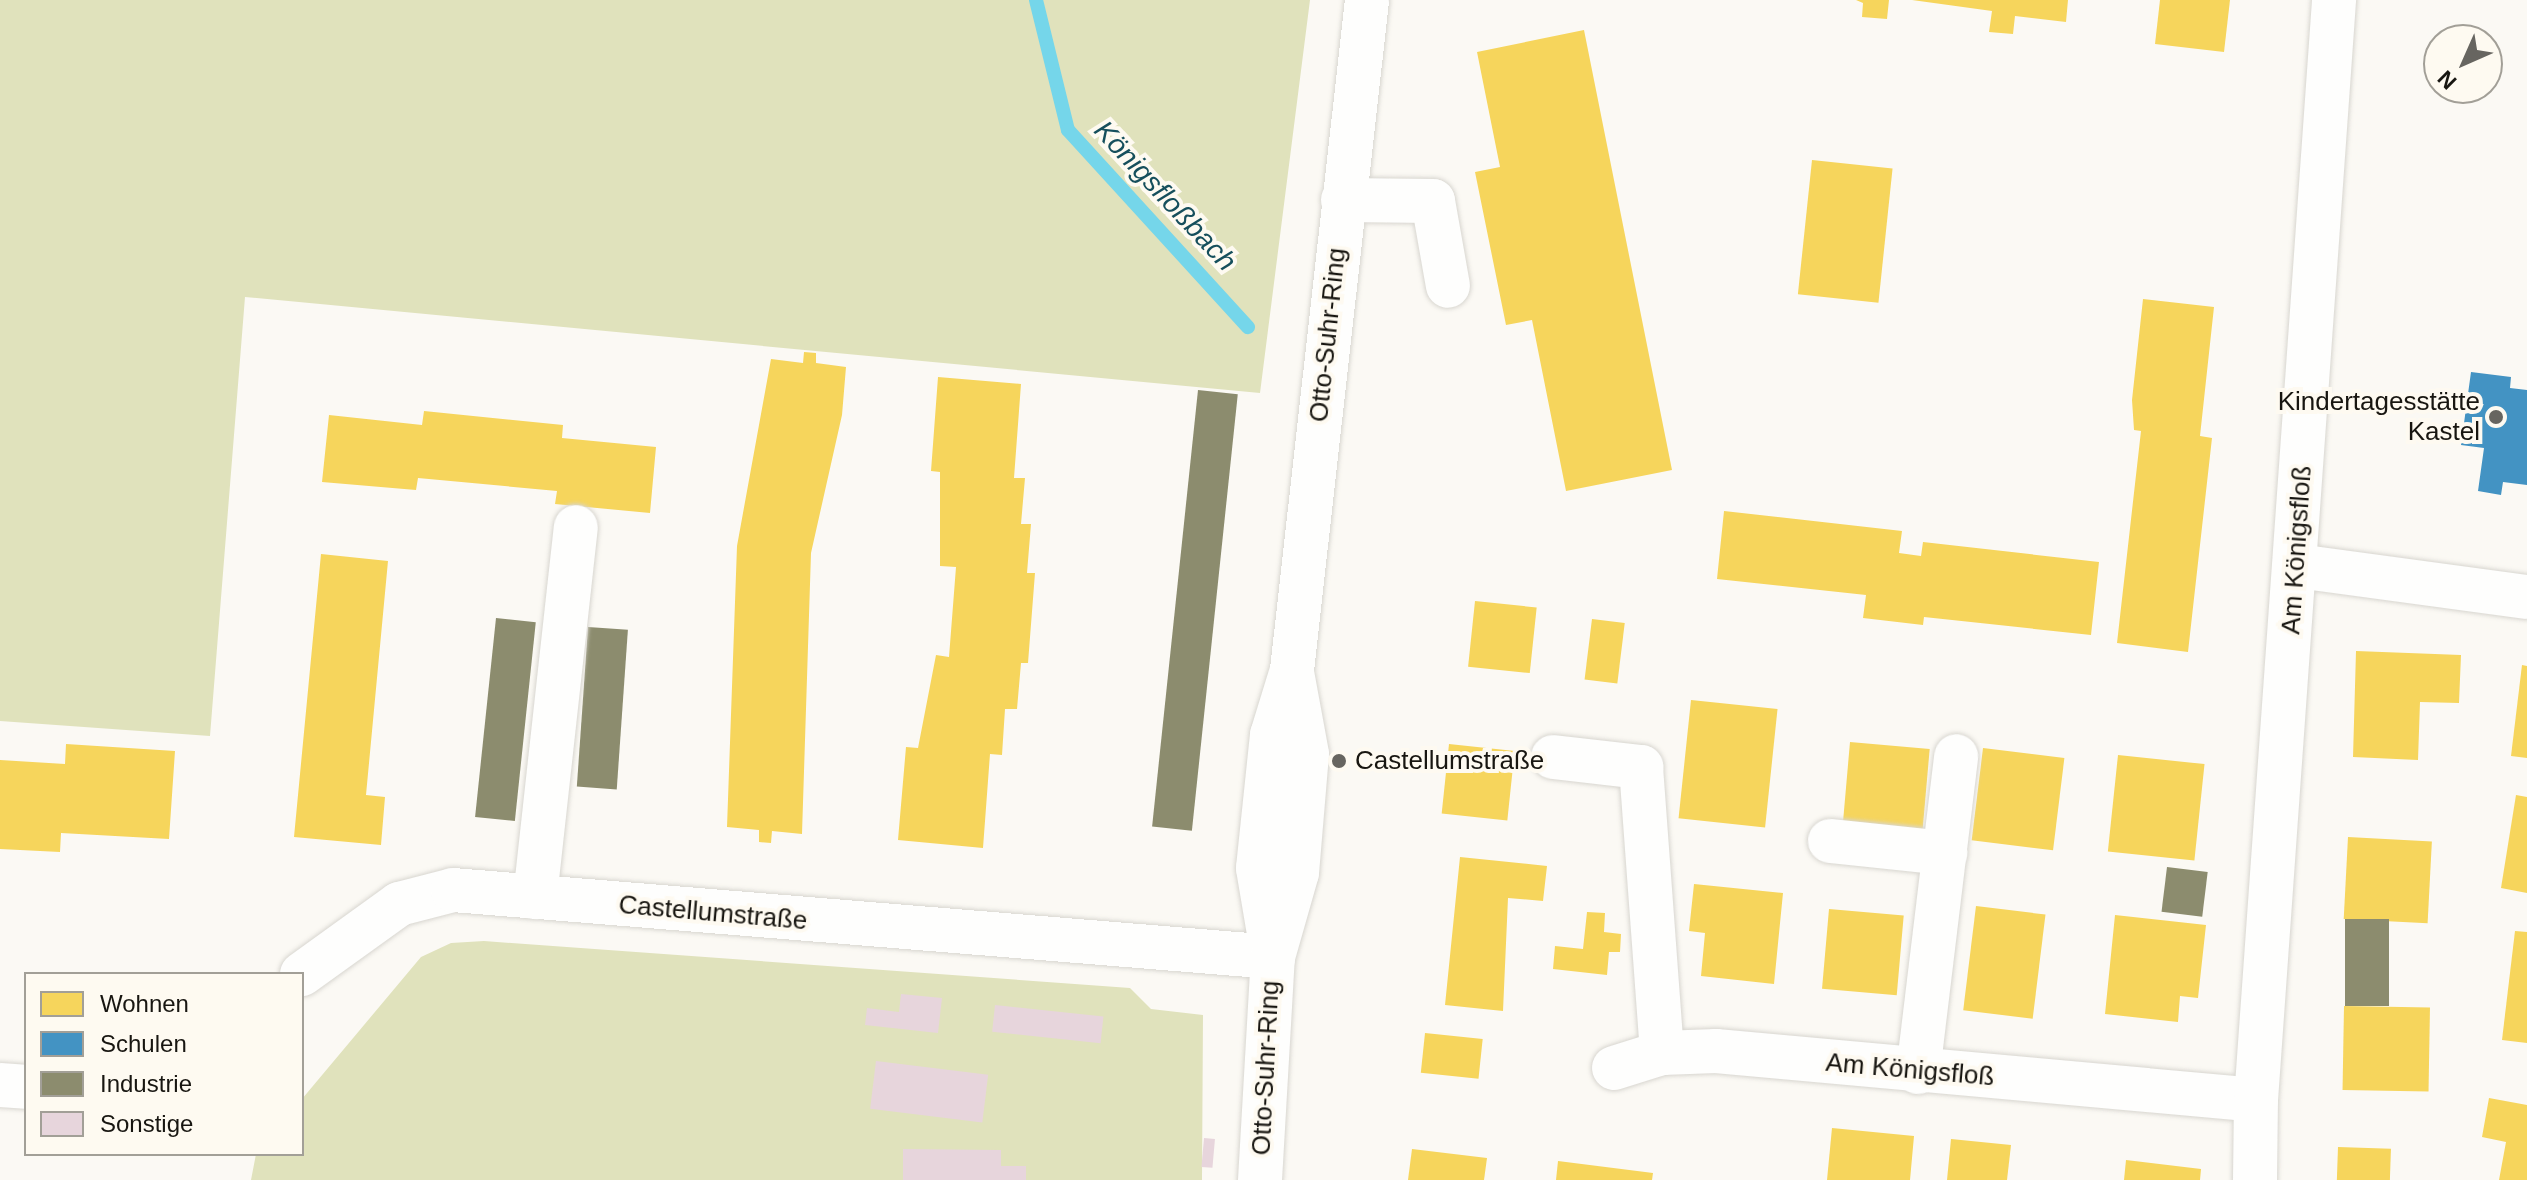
<!DOCTYPE html>
<meta charset="utf-8">
<style>
body{margin:0}
#map{position:relative;width:2527px;height:1180px;overflow:hidden;background:#fbf9f4;font-family:Arial,sans-serif}
div>[style]{position:absolute}
[style*='--x']{left:calc(var(--x)*1px);top:calc(var(--y)*1px);width:calc(var(--w)*1px);rotate:calc(var(--a)*1deg)}
.green>*{inset:0;background:#e0e2bc}
.homes>*{inset:0;background:#f6d55c;transform-origin:0 0}
.schools>*{inset:0;background:#4393c3}
.industry>*{inset:0;background:#8c8c6e;transform-origin:0 0}
.stream>*{height:14px;margin:-7px;padding:0 7px;transform-origin:7px;border-radius:7px;background:#75d6ea}
.building>*{inset:0;background:#e7d5dc;transform-origin:0 0}
.roads{filter:drop-shadow(0 0 2px #d8d6d0) drop-shadow(0 0 2px #d8d6d0)}
.minor>*{height:44px;margin:-22px;padding:0 22px;transform-origin:22px;border-radius:22px;background:#fefefd}
.dots>*{width:22px;height:22px;translate:-50% -50%;box-sizing:border-box;border:4px solid #fefaf1;border-radius:50%}
span{translate:-50% -50%;white-space:nowrap;text-align:center;line-height:1.15;-webkit-text-stroke:8px #fefaf1;paint-order:stroke}
.street-label{font-size:26px;color:#181611}
.poi-label{font-size:26px;color:#181611}
.right{translate:-100% -50%;text-align:right}
.left{translate:0 -50%;text-align:left}
.water-label{font-size:28px;color:#164f5c;font-style:italic}
.legend{position:absolute;left:24px;top:972px;width:280px;height:184px;box-sizing:border-box;background:#fefaf1;border:2px solid #a29f97;margin:0;padding:10px 14px;list-style:none;font-size:24px;color:#181611}
.legend li{display:flex;align-items:center;gap:16px;height:40px}
.legend b{width:40px;border:2px solid #a29f97}
.north{position:absolute;left:2423px;top:24px;width:80px;height:80px;box-sizing:border-box;background:#fefaf1;border:2px solid #a29f97;border-radius:50%;rotate:225deg;font-size:22px;font-weight:700;line-height:32px;text-align:center;color:#181611}
.north::after{content:'';display:block;margin:auto;width:28px;height:36px;background:#676560;clip-path:polygon(50% 0,100% 100%,50% 72%,0 100%)}
</style>
<div id="map">
<div class="green">
<i style="clip-path:polygon(0 0,1310px 0,1260px 393px,245px 297px,210px 736px,0 721px)"></i>
<i style="clip-path:polygon(484px 941px,1130px 988px,1151px 1009px,1203px 1015px,1202px 1180px,251px 1180px,256px 1154px,302px 1154px,302px 1099px,421px 957px,451px 943px)"></i>
</div>
<div class="homes">
<i style="clip-path:polygon(1856px 0,1889px 0,1887px 19px,1862px 17px,1863px 3px)"></i>
<i style="clip-path:polygon(1912px 0,2068px 0,2066px 22px,2015px 16px,2013px 34px,1989px 32px,1992px 11px)"></i>
<i style="clip-path:polygon(2160px 0,2230px 0,2224px 52px,2155px 44px)"></i>
<i style="clip-path:polygon(1584px 30px,1672px 470px,1566px 491px,1532px 320px,1506px 325px,1475px 172px,1500px 167px,1477px 52px)"></i>
<i style="left:1812px;top:160px;width:81px;height:135px;rotate:6deg"></i>
<i style="clip-path:polygon(2143px 299px,2214px 307px,2200px 436px,2212px 438px,2188px 652px,2117px 643px,2141px 431px,2134px 430px,2132px 400px)"></i>
<i style="clip-path:polygon(804px 352px,816px 353px,816px 363px,846px 367px,842px 415px,811px 553px,802px 834px,772px 831px,771px 843px,759px 842px,759px 830px,727px 827px,737px 546px,771px 359px,803px 363px)"></i>
<i style="clip-path:polygon(938px 377px,1021px 384px,1014px 478px,1025px 478px,1021px 524px,1031px 524px,1027px 573px,1035px 573px,1028px 663px,1021px 663px,1017px 709px,1005px 709px,1002px 755px,990px 754px,983px 848px,898px 840px,906px 747px,918px 748px,936px 655px,949px 657px,956px 567px,940px 566px,940px 472px,931px 471px)"></i>
<i style="clip-path:polygon(424px 411px,563px 425px,562px 438px,656px 447px,650px 513px,555px 504px,557px 491px,418px 478px,416px 490px,322px 482px,329px 415px,422px 425px)"></i>
<i style="clip-path:polygon(1724px 511px,1902px 531px,1899px 553px,1921px 556px,1923px 542px,2099px 562px,2091px 635px,1924px 617px,1923px 625px,1863px 618px,1866px 595px,1717px 579px)"></i>
<i style="clip-path:polygon(321px 554px,388px 561px,366px 795px,385px 797px,381px 845px,294px 837px)"></i>
<i style="left:1475px;top:601px;width:62px;height:66px;rotate:6deg"></i>
<i style="left:1592px;top:619px;width:33px;height:61px;rotate:7deg"></i>
<i style="clip-path:polygon(2356px 651px,2461px 655px,2459px 703px,2420px 702px,2418px 760px,2353px 757px)"></i>
<i style="clip-path:polygon(2522px 665px,2527px 666px,2527px 758px,2511px 756px)"></i>
<i style="left:1691px;top:700px;width:87px;height:119px;rotate:6deg"></i>
<i style="left:1850px;top:742px;width:80px;height:87px;rotate:5deg"></i>
<i style="clip-path:polygon(66px 744px,175px 751px,169px 839px,61px 833px,60px 852px,0 849px,0 760px,65px 764px)"></i>
<i style="left:1449px;top:744px;width:66px;height:70px;rotate:6deg"></i>
<i style="left:1983px;top:748px;width:82px;height:93px;rotate:7deg"></i>
<i style="left:2118px;top:755px;width:87px;height:97px;rotate:6deg"></i>
<i style="clip-path:polygon(2516px 795px,2527px 797px,2527px 893px,2501px 888px)"></i>
<i style="left:2348px;top:837px;width:84px;height:82px;rotate:3deg"></i>
<i style="clip-path:polygon(1460px 857px,1547px 866px,1543px 901px,1508px 898px,1503px 1011px,1445px 1005px)"></i>
<i style="clip-path:polygon(1694px 884px,1783px 893px,1774px 984px,1701px 976px,1705px 933px,1689px 931px)"></i>
<i style="left:1976px;top:906px;width:70px;height:105px;rotate:7deg"></i>
<i style="left:1829px;top:909px;width:75px;height:80px;rotate:5deg"></i>
<i style="clip-path:polygon(1587px 912px,1605px 913px,1604px 932px,1621px 934px,1620px 952px,1609px 952px,1607px 975px,1553px 969px,1555px 946px,1583px 949px)"></i>
<i style="clip-path:polygon(2115px 915px,2206px 925px,2198px 998px,2180px 996px,2178px 1022px,2105px 1014px)"></i>
<i style="clip-path:polygon(2515px 931px,2527px 932px,2527px 1043px,2502px 1040px)"></i>
<i style="left:2344px;top:1006px;width:86px;height:84px;rotate:1deg"></i>
<i style="left:1425px;top:1033px;width:58px;height:40px;rotate:6deg"></i>
<i style="clip-path:polygon(2489px 1098px,2527px 1105px,2527px 1180px,2499px 1180px,2506px 1142px,2482px 1137px)"></i>
<i style="clip-path:polygon(1832px 1128px,1914px 1136px,1910px 1180px,1827px 1180px)"></i>
<i style="clip-path:polygon(1951px 1139px,2011px 1145px,2007px 1180px,1947px 1180px)"></i>
<i style="left:2338px;top:1147px;width:53px;height:33px;rotate:2deg"></i>
<i style="clip-path:polygon(1412px 1149px,1487px 1158px,1484px 1180px,1408px 1180px)"></i>
<i style="clip-path:polygon(2126px 1160px,2201px 1169px,2200px 1180px,2124px 1180px)"></i>
<i style="clip-path:polygon(1558px 1161px,1653px 1173px,1652px 1180px,1556px 1180px)"></i>
</div>
<div class="schools">
<i style="clip-path:polygon(2471px 372px,2511px 377px,2510px 388px,2527px 390px,2527px 485px,2503px 482px,2501px 495px,2478px 491px,2484px 448px,2461px 445px)"></i>
</div>
<div class="industry">
<i style="left:1198px;top:390px;width:40px;height:439px;rotate:6deg"></i>
<i style="left:496px;top:618px;width:40px;height:200px;rotate:6deg"></i>
<i style="left:588px;top:627px;width:40px;height:160px;rotate:4deg"></i>
<i style="left:2167px;top:867px;width:41px;height:45px;rotate:7deg"></i>
<i style="left:2345px;top:919px;width:44px;height:87px"></i>
</div>
<div class="stream">
<i style="--x:1036;--y:0;--w:134;--a:76.2"></i>
<i style="--x:1068;--y:130;--w:267;--a:47.6"></i>
</div>
<div class="building">
<i style="clip-path:polygon(901px 994px,942px 998px,938px 1033px,865px 1025px,867px 1008px,899px 1012px)"></i>
<i style="left:995px;top:1005px;width:109px;height:27px;rotate:6deg"></i>
<i style="left:876px;top:1061px;width:113px;height:48px;rotate:7deg"></i>
<i style="left:1204px;top:1138px;width:11px;height:29px;rotate:5deg"></i>
<i style="clip-path:polygon(903px 1149px,1001px 1150px,1001px 1166px,1026px 1166px,1026px 1180px,903px 1180px)"></i>
</div>
<div class="roads">
<div class="minor">
<i style="--x:1343;--y:200;--w:90;--a:0.6"></i>
<i style="--x:1433;--y:201;--w:86;--a:80"></i>
<i style="--x:2297;--y:566;--w:232;--a:7.7"></i>
<i style="--x:1553;--y:757;--w:89;--a:6.5"></i>
<i style="--x:1641;--y:767;--w:287;--a:85.8"></i>
<i style="--x:1830;--y:841;--w:116;--a:6"></i>
<i style="--x:535;--y:897;--w:372;--a:-83.7"></i>
<i style="--x:1273;--y:957;--w:90;--a:-99.6"></i>
<i style="--x:1258;--y:868;--w:134;--a:-84"></i>
<i style="--x:1272;--y:735;--w:68;--a:-72.9"></i>
<i style="--x:1292;--y:670;--w:674;--a:-83.61"></i>
<i style="--x:302;--y:974;--w:120;--a:-35.8"></i>
<i style="--x:399;--y:904;--w:56;--a:-14.5"></i>
<i style="--x:453;--y:890;--w:823;--a:4.67"></i>
<i style="--x:1614;--y:1068;--w:50;--a:-17.4"></i>
<i style="--x:1662;--y:1053;--w:54;--a:-2.1"></i>
<i style="--x:1716;--y:1051;--w:542;--a:5.18"></i>
<i style="--x:2256;--y:1100;--w:1103;--a:-85.94"></i>
<i style="--x:1918;--y:1072;--w:318;--a:-83.1"></i>
<i style="--x:0;--y:1085;--w:26;--a:4"></i>
<i style="--x:1260;--y:1180;--w:223;--a:-86.7"></i>
<i style="--x:1273;--y:957;--w:87;--a:-74.1"></i>
<i style="--x:1297;--y:873;--w:119;--a:-85.2"></i>
<i style="--x:1307;--y:754;--w:83;--a:-100.4"></i>
<i style="--x:2255;--y:1180;--w:80;--a:-89.3"></i>
</div>
</div>
<div class="dots">
<i style="left:2496px;top:417px;background:#676560"></i>
<i style="left:1339px;top:761px;background:#676560"></i>
</div>
<div class="street-label">
<span style="left:1328px;top:335px;rotate:-84deg">Otto-Suhr-Ring</span>
<span style="left:2297px;top:550px;rotate:-86deg">Am Königsfloß</span>
<span style="left:713px;top:913px;rotate:5deg">Castellumstraße</span>
<span style="left:1266px;top:1068px;rotate:-87deg">Otto-Suhr-Ring</span>
<span style="left:1910px;top:1070px;rotate:5deg">Am Königsfloß</span>
</div>
<div class="poi-label">
<span class="right" style="left:2480px;top:417px">Kindertagesstätte<br>Kastel</span>
<span class="left" style="left:1355px;top:761px">Castellumstraße</span>
</div>
<div class="water-label">
<span style="left:1165px;top:196px;rotate:47deg">Königsfloßbach</span>
</div>
<ul class="legend">
<li><b style="height:22px;background:#f6d55c"></b>Wohnen</li>
<li><b style="height:22px;background:#4393c3"></b>Schulen</li>
<li><b style="height:22px;background:#8c8c6e"></b>Industrie</li>
<li><b style="height:22px;background:#e7d5dc"></b>Sonstige</li>
</ul>
<div class="north">N</div>
</div>
